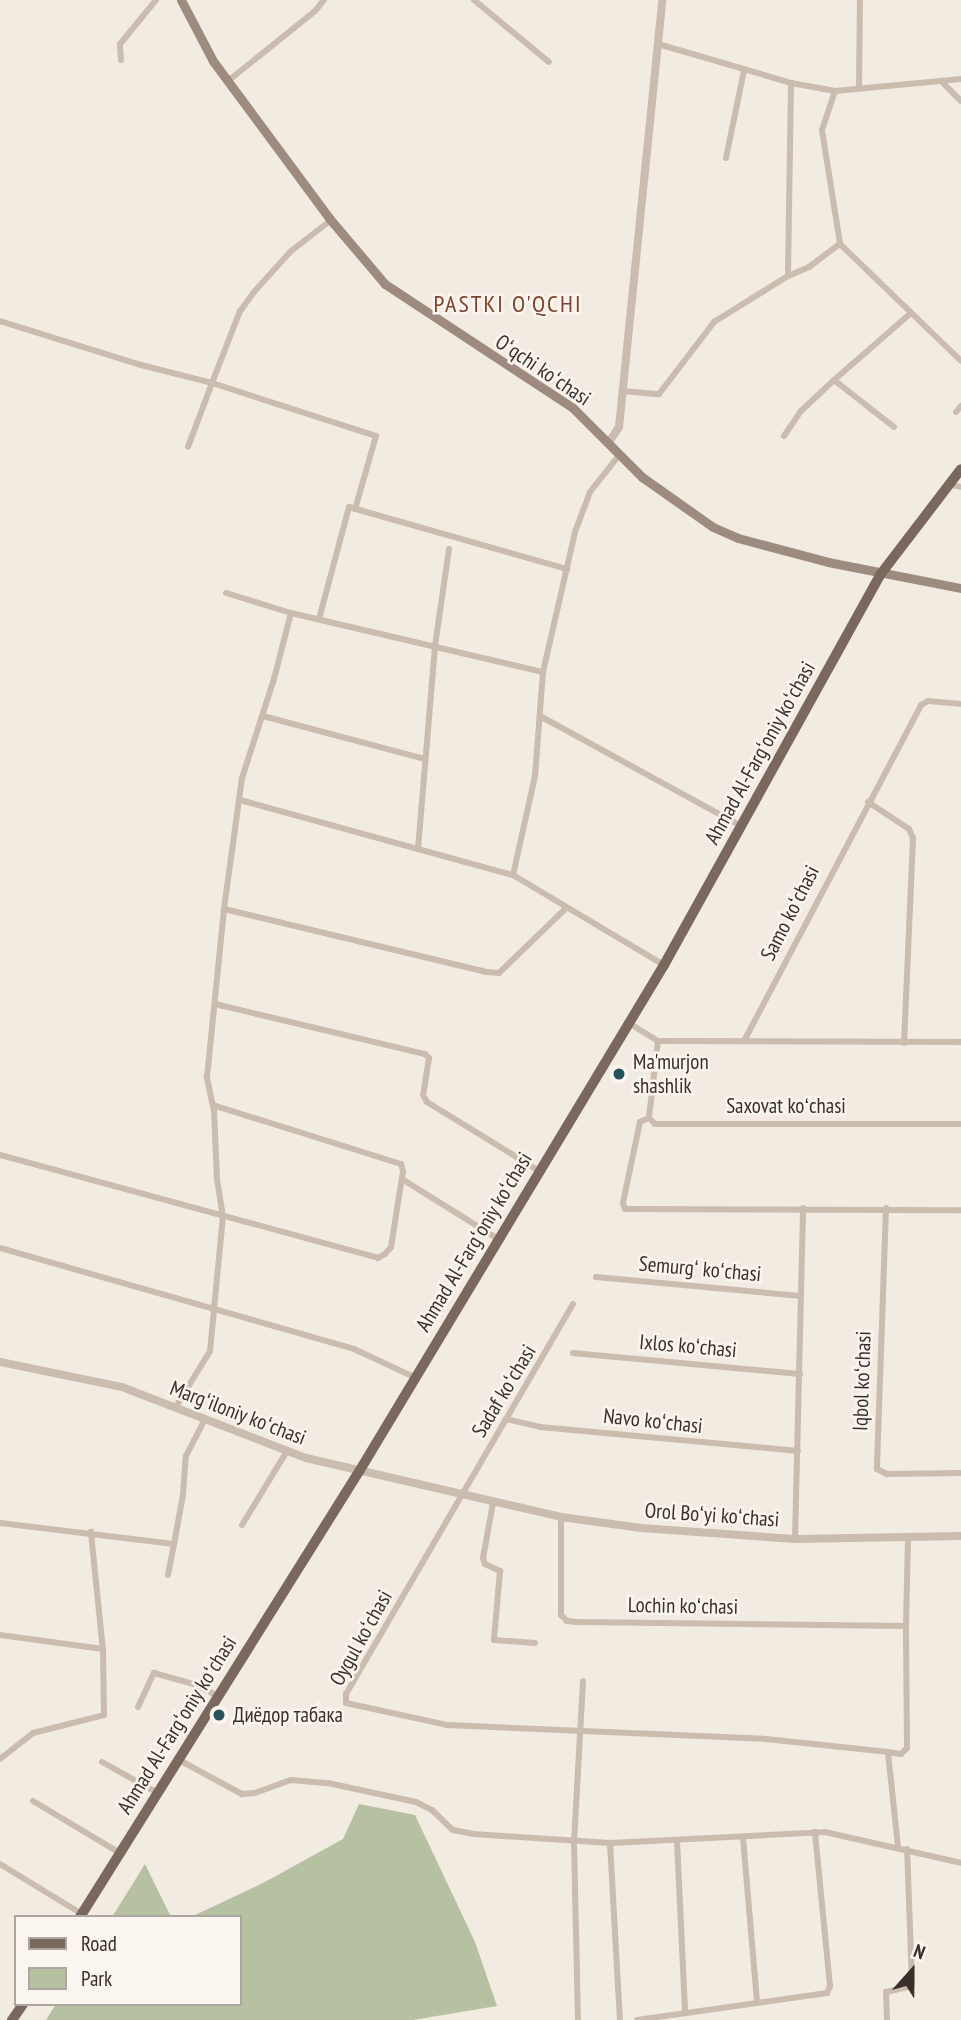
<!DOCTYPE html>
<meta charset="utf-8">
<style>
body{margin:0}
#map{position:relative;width:961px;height:2020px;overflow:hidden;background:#f2ebe2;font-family:"PT Sans Narrow",sans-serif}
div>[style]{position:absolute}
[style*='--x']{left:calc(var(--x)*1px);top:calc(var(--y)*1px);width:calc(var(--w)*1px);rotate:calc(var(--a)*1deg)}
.green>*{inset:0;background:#b6c1a2}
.minor>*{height:6px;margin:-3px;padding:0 3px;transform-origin:3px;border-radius:3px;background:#cabcae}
.tertiary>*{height:8px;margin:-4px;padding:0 4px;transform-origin:4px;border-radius:4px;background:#cabcae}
.secondary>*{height:9px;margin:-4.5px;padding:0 4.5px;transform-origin:4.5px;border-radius:4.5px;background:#9e8b7f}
.primary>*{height:10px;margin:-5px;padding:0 5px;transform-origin:5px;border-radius:5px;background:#7a685e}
.dots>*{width:19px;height:19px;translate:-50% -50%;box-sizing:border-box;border:4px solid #faf5ee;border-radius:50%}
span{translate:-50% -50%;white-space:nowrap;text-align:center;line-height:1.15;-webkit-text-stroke:5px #faf5ee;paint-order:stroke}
.street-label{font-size:21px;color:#39302c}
.poi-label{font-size:21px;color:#39302c}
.left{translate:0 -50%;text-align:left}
.quarter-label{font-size:24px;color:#844129;letter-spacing:2px}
.legend{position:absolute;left:14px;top:1915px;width:228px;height:91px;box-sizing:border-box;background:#faf5ee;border:2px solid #ada6a0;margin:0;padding:9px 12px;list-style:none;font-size:21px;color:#39302c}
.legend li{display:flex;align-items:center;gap:14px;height:35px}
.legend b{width:35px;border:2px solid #ada6a0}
.north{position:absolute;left:877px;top:1936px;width:70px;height:70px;-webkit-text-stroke:5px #faf5ee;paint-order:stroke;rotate:21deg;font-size:19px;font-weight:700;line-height:28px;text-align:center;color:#39302c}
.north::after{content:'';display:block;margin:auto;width:24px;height:32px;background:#39302c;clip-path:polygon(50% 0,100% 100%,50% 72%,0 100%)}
</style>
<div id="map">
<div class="green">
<i style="clip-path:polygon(359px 1804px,415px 1815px,475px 1942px,497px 2006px,413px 2020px,46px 2020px,56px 2004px,240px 2004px,240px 1917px,191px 1917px,263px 1883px,343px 1839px)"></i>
<i style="clip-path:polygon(145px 1864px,171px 1917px,112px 1917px)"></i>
</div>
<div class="minor">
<i style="--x:474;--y:0;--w:97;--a:39.6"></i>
<i style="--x:658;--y:44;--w:139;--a:16.3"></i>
<i style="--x:791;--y:83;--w:45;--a:10.3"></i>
<i style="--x:835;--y:91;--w:127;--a:-5.4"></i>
<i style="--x:121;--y:60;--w:16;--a:-94"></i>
<i style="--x:120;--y:44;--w:57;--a:-50.7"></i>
<i style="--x:228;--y:81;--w:112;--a:-38.8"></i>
<i style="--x:315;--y:11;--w:14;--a:-51"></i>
<i style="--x:941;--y:81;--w:28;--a:45"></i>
<i style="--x:791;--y:83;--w:193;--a:90.9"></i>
<i style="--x:788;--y:276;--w:23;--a:-23"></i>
<i style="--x:809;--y:267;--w:39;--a:-37"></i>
<i style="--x:859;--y:89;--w:89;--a:-89.4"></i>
<i style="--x:835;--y:91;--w:41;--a:108.4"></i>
<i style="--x:822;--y:130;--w:115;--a:81"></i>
<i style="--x:840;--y:244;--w:168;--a:44"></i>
<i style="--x:726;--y:158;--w:90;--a:-78.4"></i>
<i style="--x:331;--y:220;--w:51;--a:142.2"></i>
<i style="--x:291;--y:251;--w:55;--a:132.1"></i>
<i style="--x:254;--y:292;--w:24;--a:126"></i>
<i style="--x:240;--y:311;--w:77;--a:111.3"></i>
<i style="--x:212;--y:383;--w:172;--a:17.9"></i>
<i style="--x:376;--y:436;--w:76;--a:106"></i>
<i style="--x:0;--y:321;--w:148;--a:17.3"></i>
<i style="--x:141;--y:365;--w:73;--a:14.2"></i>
<i style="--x:212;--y:383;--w:68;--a:110.6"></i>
<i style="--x:834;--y:380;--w:102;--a:-41"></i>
<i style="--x:623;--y:391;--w:36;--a:5"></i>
<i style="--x:659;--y:394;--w:91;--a:-52.6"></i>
<i style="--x:714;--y:322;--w:87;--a:-31.9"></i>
<i style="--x:956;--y:412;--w:8;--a:-50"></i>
<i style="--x:784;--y:436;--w:30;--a:-56"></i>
<i style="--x:801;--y:411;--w:45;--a:-43.2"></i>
<i style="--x:834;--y:380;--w:76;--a:38.1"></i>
<i style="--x:948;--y:484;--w:13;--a:13"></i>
<i style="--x:226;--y:593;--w:68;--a:17.1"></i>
<i style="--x:291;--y:613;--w:259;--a:13.2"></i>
<i style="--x:543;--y:672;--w:104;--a:94.4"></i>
<i style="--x:535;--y:776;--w:101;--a:102.5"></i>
<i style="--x:513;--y:875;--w:176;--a:30.8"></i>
<i style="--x:319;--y:619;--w:116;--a:-75"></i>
<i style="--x:349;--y:507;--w:227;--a:15.9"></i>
<i style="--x:543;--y:672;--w:144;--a:-77.1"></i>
<i style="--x:575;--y:532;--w:43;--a:-69.4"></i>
<i style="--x:590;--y:492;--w:48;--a:-51.7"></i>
<i style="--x:263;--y:716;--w:168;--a:14.9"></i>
<i style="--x:540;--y:716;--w:229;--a:28.7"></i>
<i style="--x:240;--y:800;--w:283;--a:15.4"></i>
<i style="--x:868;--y:802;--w:49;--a:33.4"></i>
<i style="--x:909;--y:829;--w:10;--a:66"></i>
<i style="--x:913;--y:838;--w:205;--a:92.5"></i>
<i style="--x:418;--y:849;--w:204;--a:-85.2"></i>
<i style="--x:435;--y:646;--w:98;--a:-81.8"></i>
<i style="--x:224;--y:909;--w:270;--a:13.5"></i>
<i style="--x:487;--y:972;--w:12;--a:5"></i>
<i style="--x:499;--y:973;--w:93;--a:-44.1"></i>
<i style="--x:215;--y:1004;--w:216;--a:13.4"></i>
<i style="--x:425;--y:1054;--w:6;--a:45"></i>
<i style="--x:429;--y:1058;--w:37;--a:99"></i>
<i style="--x:423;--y:1095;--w:8;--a:60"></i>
<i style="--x:427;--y:1102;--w:132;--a:31.6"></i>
<i style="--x:629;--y:1023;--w:34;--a:32"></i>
<i style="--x:658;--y:1041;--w:303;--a:0.2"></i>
<i style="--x:658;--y:1041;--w:78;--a:96.7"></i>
<i style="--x:649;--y:1118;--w:8;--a:45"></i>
<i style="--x:655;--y:1124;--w:306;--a:0"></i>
<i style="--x:744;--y:1041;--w:380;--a:-62.2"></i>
<i style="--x:921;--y:705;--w:8;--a:-30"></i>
<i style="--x:928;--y:701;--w:33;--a:5"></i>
<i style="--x:649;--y:1118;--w:10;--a:156"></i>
<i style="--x:640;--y:1122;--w:83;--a:101.9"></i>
<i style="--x:623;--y:1203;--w:6;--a:72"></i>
<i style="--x:625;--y:1209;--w:336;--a:0.2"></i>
<i style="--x:0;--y:1155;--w:392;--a:15.2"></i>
<i style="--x:378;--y:1258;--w:8;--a:-30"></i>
<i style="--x:385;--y:1254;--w:9;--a:-49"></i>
<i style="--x:391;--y:1247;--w:77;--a:-81"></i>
<i style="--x:403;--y:1171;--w:7;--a:-106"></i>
<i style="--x:401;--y:1164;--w:197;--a:-162.6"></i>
<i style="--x:402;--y:1179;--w:113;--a:32"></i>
<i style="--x:886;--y:1208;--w:261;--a:92"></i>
<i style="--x:877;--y:1469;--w:11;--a:27"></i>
<i style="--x:887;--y:1474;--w:74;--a:-0.8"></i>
<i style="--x:0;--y:1248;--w:368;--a:15.9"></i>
<i style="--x:354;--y:1349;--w:66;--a:25"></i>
<i style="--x:596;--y:1277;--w:206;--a:5.3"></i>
<i style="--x:573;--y:1304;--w:451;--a:120.2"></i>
<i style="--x:346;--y:1694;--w:9;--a:90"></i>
<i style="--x:346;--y:1703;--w:103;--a:12.3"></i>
<i style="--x:447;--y:1725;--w:319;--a:2.5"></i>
<i style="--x:766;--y:1739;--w:123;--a:6.1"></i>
<i style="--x:888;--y:1752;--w:96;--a:84"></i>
<i style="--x:573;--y:1353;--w:228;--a:5.3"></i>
<i style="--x:175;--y:1408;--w:67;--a:-58.4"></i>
<i style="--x:210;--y:1351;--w:135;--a:-84.5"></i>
<i style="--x:223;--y:1217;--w:38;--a:-99"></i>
<i style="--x:217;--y:1179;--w:68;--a:-92.5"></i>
<i style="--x:214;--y:1111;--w:35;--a:-102"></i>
<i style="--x:207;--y:1077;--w:169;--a:-84.2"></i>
<i style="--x:224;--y:909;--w:132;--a:-82.2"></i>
<i style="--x:242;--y:778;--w:104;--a:-72.1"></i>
<i style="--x:274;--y:679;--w:68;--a:-75.6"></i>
<i style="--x:506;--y:1419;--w:35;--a:13"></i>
<i style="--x:540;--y:1427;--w:259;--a:5.3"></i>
<i style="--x:493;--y:1503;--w:56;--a:100.3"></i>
<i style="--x:483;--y:1558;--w:6;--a:72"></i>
<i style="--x:485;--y:1564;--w:17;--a:25"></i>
<i style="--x:500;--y:1571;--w:69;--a:95"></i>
<i style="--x:494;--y:1640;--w:41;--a:4.2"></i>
<i style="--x:561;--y:1517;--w:98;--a:90"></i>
<i style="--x:561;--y:1615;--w:8;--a:45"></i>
<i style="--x:567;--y:1621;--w:9;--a:6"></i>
<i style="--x:576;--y:1622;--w:330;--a:0.7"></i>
<i style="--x:906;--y:1626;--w:87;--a:-88.7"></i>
<i style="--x:0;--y:1523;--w:175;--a:6.9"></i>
<i style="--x:174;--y:1544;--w:50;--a:-79.6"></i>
<i style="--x:183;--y:1495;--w:39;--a:-86"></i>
<i style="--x:186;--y:1456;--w:42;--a:-62.8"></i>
<i style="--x:242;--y:1525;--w:87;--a:-58.7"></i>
<i style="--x:795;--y:1539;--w:331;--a:-88.6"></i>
<i style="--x:168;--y:1575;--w:32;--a:-79"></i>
<i style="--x:0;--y:1635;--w:104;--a:7.7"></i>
<i style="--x:138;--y:1707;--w:38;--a:-65"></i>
<i style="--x:154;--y:1673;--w:45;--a:15.6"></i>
<i style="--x:197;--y:1685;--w:24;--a:28"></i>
<i style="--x:888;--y:1752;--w:13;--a:9"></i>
<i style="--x:901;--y:1754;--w:8;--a:-45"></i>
<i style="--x:907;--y:1748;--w:122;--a:-90.5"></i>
<i style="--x:0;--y:1759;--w:42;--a:-38.2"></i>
<i style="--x:33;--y:1733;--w:73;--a:-14.2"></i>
<i style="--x:104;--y:1715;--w:64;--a:-90.9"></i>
<i style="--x:103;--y:1651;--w:120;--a:-95.8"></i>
<i style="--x:179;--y:1760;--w:72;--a:28.4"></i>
<i style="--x:242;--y:1794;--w:13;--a:-4"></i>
<i style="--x:255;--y:1793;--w:38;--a:-20"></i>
<i style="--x:291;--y:1780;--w:37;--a:5"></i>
<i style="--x:328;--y:1783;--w:90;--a:12.2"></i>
<i style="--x:416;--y:1802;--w:18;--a:27"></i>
<i style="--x:432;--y:1810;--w:29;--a:44"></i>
<i style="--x:453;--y:1830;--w:20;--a:11"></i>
<i style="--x:473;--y:1834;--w:137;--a:3.8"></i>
<i style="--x:610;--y:1843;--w:215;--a:-2.9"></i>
<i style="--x:825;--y:1832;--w:139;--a:12.8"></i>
<i style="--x:102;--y:1762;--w:64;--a:29"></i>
<i style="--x:33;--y:1801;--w:101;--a:30.9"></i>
<i style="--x:743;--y:1838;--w:164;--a:85.1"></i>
<i style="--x:677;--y:1841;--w:171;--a:87.3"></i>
<i style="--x:610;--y:1843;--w:177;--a:86.8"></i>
<i style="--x:0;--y:1864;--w:96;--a:31.4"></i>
<i style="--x:578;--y:2020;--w:178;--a:-91.3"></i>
<i style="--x:574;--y:1842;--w:161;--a:-86.8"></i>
<i style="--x:637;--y:2020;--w:192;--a:-8.1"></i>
<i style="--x:827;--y:1993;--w:8;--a:-67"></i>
<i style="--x:830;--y:1986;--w:155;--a:-95.6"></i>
<i style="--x:887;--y:2020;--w:28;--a:-92"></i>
<i style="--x:886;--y:1992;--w:26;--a:-13"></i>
<i style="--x:911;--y:1986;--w:3;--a:-72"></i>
<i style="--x:912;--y:1983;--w:134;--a:-92.1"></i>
</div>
<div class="tertiary">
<i style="--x:609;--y:442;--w:18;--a:-56"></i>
<i style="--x:619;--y:427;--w:429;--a:-84.2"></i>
<i style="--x:0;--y:1362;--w:125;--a:11.6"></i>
<i style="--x:122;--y:1387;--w:197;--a:21.1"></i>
<i style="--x:306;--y:1458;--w:262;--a:13"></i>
<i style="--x:561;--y:1517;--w:81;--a:7.8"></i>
<i style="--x:641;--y:1528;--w:154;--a:4.1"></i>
<i style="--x:795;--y:1539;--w:166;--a:-1"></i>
</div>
<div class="secondary">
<i style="--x:181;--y:0;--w:69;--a:62.3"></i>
<i style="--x:213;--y:61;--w:195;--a:53.5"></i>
<i style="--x:329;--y:218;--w:87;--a:49.7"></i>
<i style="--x:385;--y:284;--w:225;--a:33.4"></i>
<i style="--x:573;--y:408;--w:98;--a:45"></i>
<i style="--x:642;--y:477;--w:87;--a:35.2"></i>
<i style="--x:713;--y:527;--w:27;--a:24"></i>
<i style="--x:738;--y:538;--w:93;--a:14.9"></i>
<i style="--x:828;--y:562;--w:136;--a:11.1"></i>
</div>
<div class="primary">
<i style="--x:80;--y:1917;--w:527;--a:-57.94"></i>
<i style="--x:360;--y:1470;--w:589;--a:-58.95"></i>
<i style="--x:664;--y:965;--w:446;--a:-61"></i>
<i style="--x:880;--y:575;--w:133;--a:-52.6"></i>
<i style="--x:12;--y:2020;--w:19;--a:-55"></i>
</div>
<div class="dots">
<i style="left:619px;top:1074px;background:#235459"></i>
<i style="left:219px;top:1715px;background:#235459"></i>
</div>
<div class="street-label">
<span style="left:543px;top:370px;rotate:34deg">Oʻqchi koʻchasi</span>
<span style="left:760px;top:753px;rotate:-61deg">Ahmad Al-Fargʻoniy koʻchasi</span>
<span style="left:790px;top:913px;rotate:-63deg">Samo koʻchasi</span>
<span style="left:786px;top:1106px">Saxovat koʻchasi</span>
<span style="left:474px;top:1242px;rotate:-59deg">Ahmad Al-Fargʻoniy koʻchasi</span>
<span style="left:700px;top:1269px;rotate:5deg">Semurgʻ koʻchasi</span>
<span style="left:688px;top:1346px;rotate:5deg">Ixlos koʻchasi</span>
<span style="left:862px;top:1381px;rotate:-88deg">Iqbol koʻchasi</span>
<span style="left:504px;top:1391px;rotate:-59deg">Sadaf koʻchasi</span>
<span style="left:238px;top:1413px;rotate:21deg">Margʻiloniy koʻchasi</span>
<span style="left:653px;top:1421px;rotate:6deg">Navo koʻchasi</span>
<span style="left:712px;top:1515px;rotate:4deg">Orol Boʻyi koʻchasi</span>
<span style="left:683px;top:1606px;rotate:1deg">Lochin koʻchasi</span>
<span style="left:361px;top:1638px;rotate:-61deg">Oygul koʻchasi</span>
<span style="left:177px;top:1725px;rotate:-58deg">Ahmad Al-Fargʻoniy koʻchasi</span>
</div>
<div class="poi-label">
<span class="left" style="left:633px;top:1074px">Ma'murjon<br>shashlik</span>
<span class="left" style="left:233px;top:1715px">Диёдор табака</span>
</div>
<div class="quarter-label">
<span style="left:508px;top:304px">PASTKI O'QCHI</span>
</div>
<ul class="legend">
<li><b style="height:9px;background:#7a685e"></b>Road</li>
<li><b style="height:19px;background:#b6c1a2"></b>Park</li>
</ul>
<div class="north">N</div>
</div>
